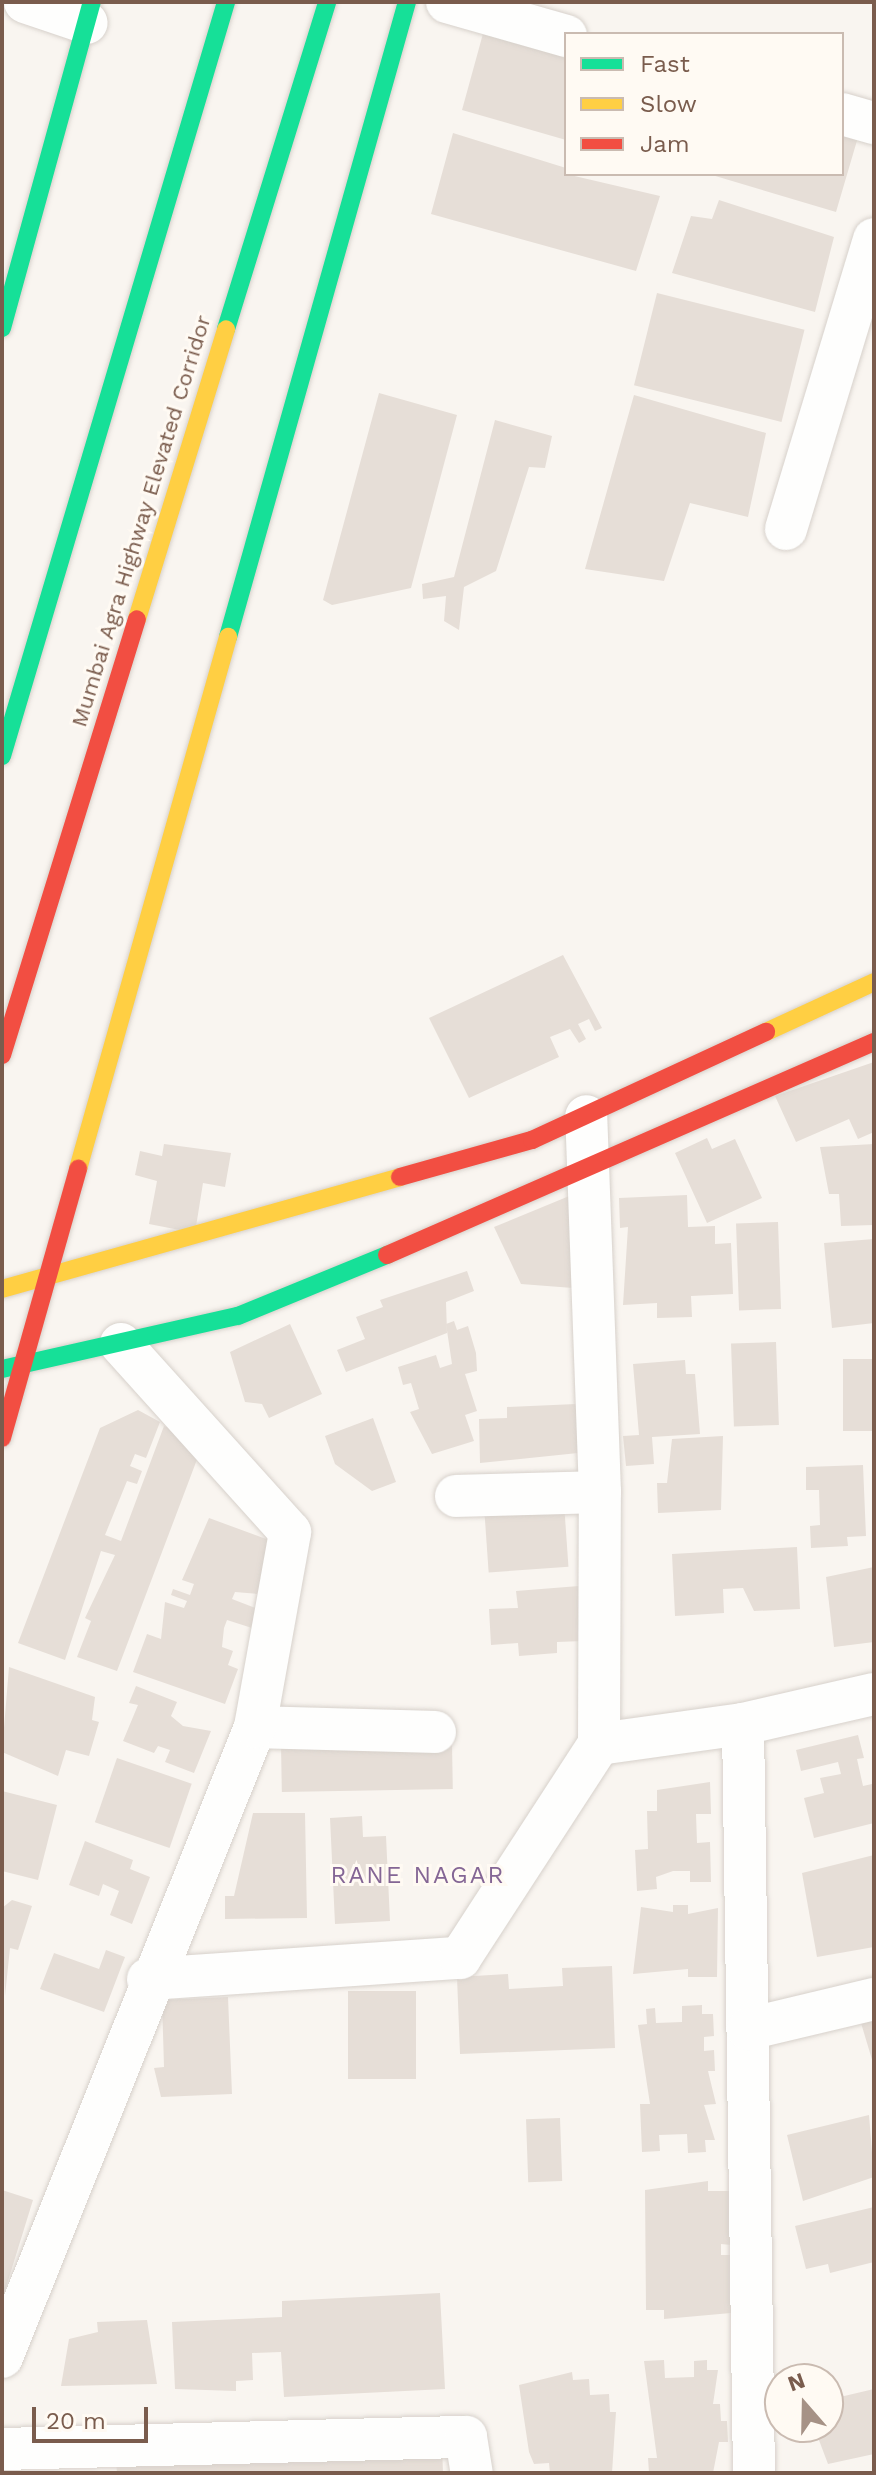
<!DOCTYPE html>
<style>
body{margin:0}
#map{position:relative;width:876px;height:2475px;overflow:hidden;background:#f9f5f0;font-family:"Work Sans",sans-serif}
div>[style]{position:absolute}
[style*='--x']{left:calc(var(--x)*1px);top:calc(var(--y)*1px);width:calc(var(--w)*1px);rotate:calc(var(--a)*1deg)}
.building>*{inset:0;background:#e6ded7;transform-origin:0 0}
.roads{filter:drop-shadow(0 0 2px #d7d1cb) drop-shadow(0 0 2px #d7d1cb)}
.street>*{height:42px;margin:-21px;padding:0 21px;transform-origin:21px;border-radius:21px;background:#fefefd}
.fast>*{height:18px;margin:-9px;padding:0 9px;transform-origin:9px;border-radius:9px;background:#16e098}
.slow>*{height:18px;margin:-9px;padding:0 9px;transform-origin:9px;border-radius:9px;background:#ffcf43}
.jam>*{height:18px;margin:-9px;padding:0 9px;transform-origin:9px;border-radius:9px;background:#f24e42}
span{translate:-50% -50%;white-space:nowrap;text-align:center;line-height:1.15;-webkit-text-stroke:6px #fffaf3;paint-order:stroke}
.street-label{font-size:22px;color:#7a5c4d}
.neighbourhood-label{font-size:24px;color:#846695;letter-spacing:2px}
.frame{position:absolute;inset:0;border:4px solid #7a5c4d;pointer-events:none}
.legend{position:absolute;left:564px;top:32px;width:280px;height:144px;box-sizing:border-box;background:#fffaf3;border:2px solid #cabbb1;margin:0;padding:10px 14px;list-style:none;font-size:24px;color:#7a5c4d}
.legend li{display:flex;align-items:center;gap:16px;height:40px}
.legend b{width:40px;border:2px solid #cabbb1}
.north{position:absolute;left:764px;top:2363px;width:80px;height:80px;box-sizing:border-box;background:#fffaf3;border:2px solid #cabbb1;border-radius:50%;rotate:340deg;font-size:22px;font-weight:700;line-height:32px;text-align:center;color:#7a5c4d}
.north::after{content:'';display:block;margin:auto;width:28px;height:36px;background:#a69286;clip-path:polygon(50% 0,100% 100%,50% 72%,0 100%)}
.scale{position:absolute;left:32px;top:2407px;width:116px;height:36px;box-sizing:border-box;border:4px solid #7a5c4d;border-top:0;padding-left:10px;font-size:24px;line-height:28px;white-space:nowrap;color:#7a5c4d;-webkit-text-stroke:6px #fffaf3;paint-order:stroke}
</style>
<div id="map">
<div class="building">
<i style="clip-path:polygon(484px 30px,566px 54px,566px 140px,462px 110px)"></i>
<i style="clip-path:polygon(842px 123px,861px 127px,836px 212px,712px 175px,842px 174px)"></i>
<i style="clip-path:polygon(453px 133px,566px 168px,566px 174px,660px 196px,636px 271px,431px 214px)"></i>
<i style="clip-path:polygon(719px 200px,834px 237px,815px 312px,672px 273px,691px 216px,712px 219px)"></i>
<i style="left:657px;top:293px;width:152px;height:95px;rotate:14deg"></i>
<i style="clip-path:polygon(379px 393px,457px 415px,411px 588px,332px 605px,323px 600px)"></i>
<i style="clip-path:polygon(634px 395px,766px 433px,748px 517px,690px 503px,664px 581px,585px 569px)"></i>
<i style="clip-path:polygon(495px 420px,552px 436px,545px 468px,529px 467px,496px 571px,464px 587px,459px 630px,444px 621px,446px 596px,423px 599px,422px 584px,454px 577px)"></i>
<i style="clip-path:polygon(563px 955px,602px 1028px,595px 1031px,589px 1019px,578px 1024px,586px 1039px,579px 1043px,570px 1029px,550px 1037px,559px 1057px,469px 1098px,429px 1018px)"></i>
<i style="clip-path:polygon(874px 1062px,874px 1132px,858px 1139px,849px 1119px,796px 1142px,775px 1096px)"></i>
<i style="clip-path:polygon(707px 1138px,712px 1149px,735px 1139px,762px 1198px,707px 1223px,675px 1153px)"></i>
<i style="clip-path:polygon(164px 1144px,231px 1153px,225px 1187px,203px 1183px,195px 1233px,149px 1224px,157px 1181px,135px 1175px,140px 1151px,162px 1156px)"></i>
<i style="clip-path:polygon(874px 1144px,874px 1225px,841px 1226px,839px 1194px,829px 1194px,820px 1147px)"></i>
<i style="clip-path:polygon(579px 1192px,573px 1288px,521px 1284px,494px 1227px)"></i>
<i style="clip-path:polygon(687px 1195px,688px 1227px,715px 1226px,715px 1244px,731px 1243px,733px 1294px,691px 1296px,692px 1317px,657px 1318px,657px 1303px,623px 1305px,628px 1227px,620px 1228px,619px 1198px)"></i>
<i style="left:778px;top:1222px;width:87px;height:42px;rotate:88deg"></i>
<i style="clip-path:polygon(874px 1239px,874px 1323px,832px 1328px,824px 1243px)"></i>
<i style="clip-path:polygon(467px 1271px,474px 1291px,446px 1302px,447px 1333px,346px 1372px,337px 1350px,365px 1339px,356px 1317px,383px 1307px,380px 1300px)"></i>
<i style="clip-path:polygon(454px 1321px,457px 1330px,468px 1326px,476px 1353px,477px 1371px,465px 1374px,477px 1411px,465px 1415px,474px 1441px,432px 1454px,410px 1412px,419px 1409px,411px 1383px,403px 1385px,398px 1367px,436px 1355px,440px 1368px,452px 1364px,446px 1324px)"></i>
<i style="clip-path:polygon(290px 1324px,322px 1394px,269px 1418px,262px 1404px,245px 1402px,230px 1352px)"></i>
<i style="left:776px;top:1342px;width:83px;height:45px;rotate:88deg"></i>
<i style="left:874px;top:1359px;width:72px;height:31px;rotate:90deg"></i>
<i style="clip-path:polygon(685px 1360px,686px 1374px,695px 1374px,700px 1434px,652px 1437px,654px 1464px,626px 1466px,623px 1436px,639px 1435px,633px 1364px)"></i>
<i style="clip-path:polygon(576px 1404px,578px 1453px,480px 1463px,479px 1419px,507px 1418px,507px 1407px)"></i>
<i style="clip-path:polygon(138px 1410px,160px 1422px,146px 1458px,135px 1454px,130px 1466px,142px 1471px,137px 1484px,127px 1481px,105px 1535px,121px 1541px,164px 1426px,204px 1441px,117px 1671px,77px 1657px,91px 1621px,85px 1618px,115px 1555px,101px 1551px,65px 1660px,18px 1643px,100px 1428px)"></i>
<i style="clip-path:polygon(373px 1418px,396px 1482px,372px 1491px,335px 1464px,325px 1436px)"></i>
<i style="clip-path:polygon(723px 1436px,721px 1510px,658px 1513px,657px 1483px,667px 1483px,672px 1439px)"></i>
<i style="clip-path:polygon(863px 1465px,866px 1536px,847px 1537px,848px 1546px,811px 1548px,810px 1526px,820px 1525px,819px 1490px,806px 1490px,806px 1467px)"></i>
<i style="left:564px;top:1503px;width:64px;height:80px;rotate:86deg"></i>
<i style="clip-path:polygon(209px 1518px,277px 1543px,258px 1594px,235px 1592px,232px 1599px,258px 1609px,252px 1628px,227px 1620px,224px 1628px,222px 1647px,233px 1651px,228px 1665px,238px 1669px,225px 1704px,133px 1672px,147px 1634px,161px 1639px,165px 1602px,184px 1608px,187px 1601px,171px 1595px,173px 1589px,190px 1595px,194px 1584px,182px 1580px)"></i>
<i style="clip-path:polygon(797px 1547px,800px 1609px,754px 1611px,743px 1588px,723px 1589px,724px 1613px,675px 1616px,672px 1554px)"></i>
<i style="clip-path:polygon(874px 1567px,874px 1642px,834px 1647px,826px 1577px)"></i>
<i style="clip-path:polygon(579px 1586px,583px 1641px,557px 1642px,557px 1653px,519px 1656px,518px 1643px,491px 1645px,489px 1609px,518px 1608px,516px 1591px)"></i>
<i style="clip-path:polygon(9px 1667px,95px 1697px,92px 1720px,99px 1722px,89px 1756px,66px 1750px,58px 1776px,2px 1752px)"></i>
<i style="clip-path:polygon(136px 1686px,177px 1702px,171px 1716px,183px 1726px,211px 1731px,194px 1773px,165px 1762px,170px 1750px,158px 1746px,154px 1753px,123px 1741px,138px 1705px,129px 1703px)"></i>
<i style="clip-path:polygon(858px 1735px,864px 1758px,857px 1759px,863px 1786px,872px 1784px,874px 1823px,814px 1838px,804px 1798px,824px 1793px,820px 1778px,841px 1774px,838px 1762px,801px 1771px,796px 1750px)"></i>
<i style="left:452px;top:1743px;width:46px;height:171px;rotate:89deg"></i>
<i style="left:117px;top:1758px;width:79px;height:68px;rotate:19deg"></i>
<i style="clip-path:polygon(710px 1782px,711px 1814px,696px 1814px,697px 1843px,710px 1842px,711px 1882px,690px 1882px,690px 1871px,673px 1871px,656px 1877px,657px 1889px,637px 1891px,635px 1850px,648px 1849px,647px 1811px,657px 1811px,657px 1790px)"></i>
<i style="clip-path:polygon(2px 1791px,57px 1805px,38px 1880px,2px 1871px)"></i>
<i style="clip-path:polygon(253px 1813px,305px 1813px,307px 1918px,225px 1919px,225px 1896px,234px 1896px)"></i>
<i style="clip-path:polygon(362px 1816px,363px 1837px,386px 1836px,390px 1921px,335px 1924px,330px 1818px)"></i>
<i style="clip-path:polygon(85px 1841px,133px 1860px,130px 1869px,150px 1877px,132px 1924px,110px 1915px,119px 1891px,103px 1884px,99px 1896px,69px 1885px)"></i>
<i style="clip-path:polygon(874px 1855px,874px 1947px,817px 1957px,802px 1873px)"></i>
<i style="clip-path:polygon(12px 1900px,32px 1906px,18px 1950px,10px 1948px,5px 1996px,2px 1908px)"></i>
<i style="clip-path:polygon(673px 1905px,688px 1905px,688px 1914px,718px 1908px,717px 1977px,688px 1977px,688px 1969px,633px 1974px,641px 1907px,673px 1912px)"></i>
<i style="clip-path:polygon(106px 1950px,125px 1957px,104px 2012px,40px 1989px,54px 1953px,99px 1969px)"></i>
<i style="clip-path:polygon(612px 1966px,615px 2048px,460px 2054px,457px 1977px,508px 1974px,509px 1989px,563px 1986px,562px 1968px)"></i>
<i style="left:348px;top:1991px;width:68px;height:88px"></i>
<i style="clip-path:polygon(228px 1997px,232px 2094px,161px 2097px,154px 2068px,164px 2067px,162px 2000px)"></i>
<i style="clip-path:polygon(702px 2005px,702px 2014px,713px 2014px,714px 2036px,704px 2037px,704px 2051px,714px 2050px,715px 2071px,708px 2071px,716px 2104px,704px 2105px,715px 2140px,705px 2140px,706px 2152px,688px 2153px,687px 2134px,659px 2135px,660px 2151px,642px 2152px,640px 2104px,650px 2104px,638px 2025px,647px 2024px,646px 2009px,655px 2008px,656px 2023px,682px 2022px,682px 2006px)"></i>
<i style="clip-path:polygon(874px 2019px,874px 2063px,873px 2063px,861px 2023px)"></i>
<i style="clip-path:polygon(869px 2115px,874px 2177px,803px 2201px,787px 2135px)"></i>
<i style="left:560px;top:2118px;width:63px;height:34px;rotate:88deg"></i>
<i style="clip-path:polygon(708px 2181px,708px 2191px,731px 2191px,731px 2245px,721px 2244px,721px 2255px,731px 2255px,731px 2313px,664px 2319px,664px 2310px,646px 2310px,645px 2190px)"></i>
<i style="clip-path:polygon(2px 2190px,33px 2200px,3px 2297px,2px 2297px)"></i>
<i style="clip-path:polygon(874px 2207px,874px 2262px,830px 2273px,828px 2264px,806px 2269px,795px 2226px)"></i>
<i style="clip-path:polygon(440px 2293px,445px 2389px,284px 2397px,281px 2352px,252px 2353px,253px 2380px,236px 2381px,236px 2391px,175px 2389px,172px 2322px,282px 2317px,282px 2301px)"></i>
<i style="clip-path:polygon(147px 2320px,157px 2384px,61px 2386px,69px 2339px,98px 2332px,97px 2322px)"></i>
<i style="clip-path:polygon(664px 2360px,665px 2378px,694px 2377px,694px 2361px,707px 2360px,707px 2370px,718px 2370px,713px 2404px,720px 2404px,721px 2421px,727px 2421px,728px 2442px,719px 2442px,713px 2473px,649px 2473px,648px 2458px,657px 2458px,644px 2361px)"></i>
<i style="clip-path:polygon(572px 2372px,573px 2380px,589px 2379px,590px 2395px,609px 2394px,610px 2412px,616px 2412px,612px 2473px,550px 2473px,549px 2463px,534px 2464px,529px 2452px,519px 2385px)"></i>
<i style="clip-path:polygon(874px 2389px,874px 2454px,828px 2464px,814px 2427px,828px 2427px,828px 2399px,842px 2402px,840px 2397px)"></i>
<i style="clip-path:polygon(442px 2446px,443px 2473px,117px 2473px,116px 2462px)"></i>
</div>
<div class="roads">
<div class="street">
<i style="--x:25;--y:2;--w:65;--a:18.7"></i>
<i style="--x:447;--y:2;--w:124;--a:15.9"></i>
<i style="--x:842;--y:114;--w:33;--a:16"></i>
<i style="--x:786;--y:529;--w:303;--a:-73.1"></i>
<i style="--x:456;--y:1496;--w:144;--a:-1.6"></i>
<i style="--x:743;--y:1724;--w:749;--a:89.16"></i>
<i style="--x:255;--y:1727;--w:180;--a:1.6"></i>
<i style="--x:599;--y:1744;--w:145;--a:-7.9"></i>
<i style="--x:743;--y:1724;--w:134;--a:-12.9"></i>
<i style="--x:148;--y:1979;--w:313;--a:-3.9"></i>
<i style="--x:460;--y:1958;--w:255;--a:-57"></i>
<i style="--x:599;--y:1744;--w:252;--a:-89.8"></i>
<i style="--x:600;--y:1492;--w:376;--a:-92.1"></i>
<i style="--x:748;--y:2029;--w:130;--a:-13.4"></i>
<i style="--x:2;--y:2357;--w:679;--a:-68.12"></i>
<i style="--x:255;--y:1727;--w:198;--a:-79.8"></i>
<i style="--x:290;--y:1532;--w:253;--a:-132"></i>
<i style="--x:2;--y:2449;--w:464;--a:-1.5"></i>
<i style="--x:466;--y:2437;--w:36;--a:81"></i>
</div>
<div class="fast">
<i style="--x:2;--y:328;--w:338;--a:-74.6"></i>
<i style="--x:226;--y:329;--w:342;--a:-72.8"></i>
<i style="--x:228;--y:637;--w:660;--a:-74.26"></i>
<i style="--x:2;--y:756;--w:787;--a:-73.45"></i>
<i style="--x:2;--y:1369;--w:242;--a:-12.7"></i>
<i style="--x:238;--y:1316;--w:161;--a:-22.3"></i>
</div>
<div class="slow">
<i style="--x:137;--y:619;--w:303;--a:-72.9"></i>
<i style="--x:766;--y:1032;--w:119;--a:-24.8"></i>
<i style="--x:78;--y:1169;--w:553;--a:-74.25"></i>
<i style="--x:2;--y:1289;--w:413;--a:-15.7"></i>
</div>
<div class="jam">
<i style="--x:2;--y:1055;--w:456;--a:-72.8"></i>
<i style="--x:400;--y:1177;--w:137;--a:-15.7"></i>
<i style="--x:532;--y:1140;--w:258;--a:-24.8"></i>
<i style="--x:387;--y:1255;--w:532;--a:-23.62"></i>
<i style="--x:2;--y:1438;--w:280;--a:-74.2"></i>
</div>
</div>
<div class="street-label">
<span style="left:141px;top:521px;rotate:-73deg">Mumbai Agra Highway Elevated Corridor</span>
</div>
<div class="neighbourhood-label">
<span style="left:418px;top:1876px">RANE NAGAR</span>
</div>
<div class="frame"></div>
<ul class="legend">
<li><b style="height:10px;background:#16e098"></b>Fast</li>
<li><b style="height:10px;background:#ffcf43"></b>Slow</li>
<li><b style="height:10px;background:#f24e42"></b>Jam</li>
</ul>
<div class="north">N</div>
<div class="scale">20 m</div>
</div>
